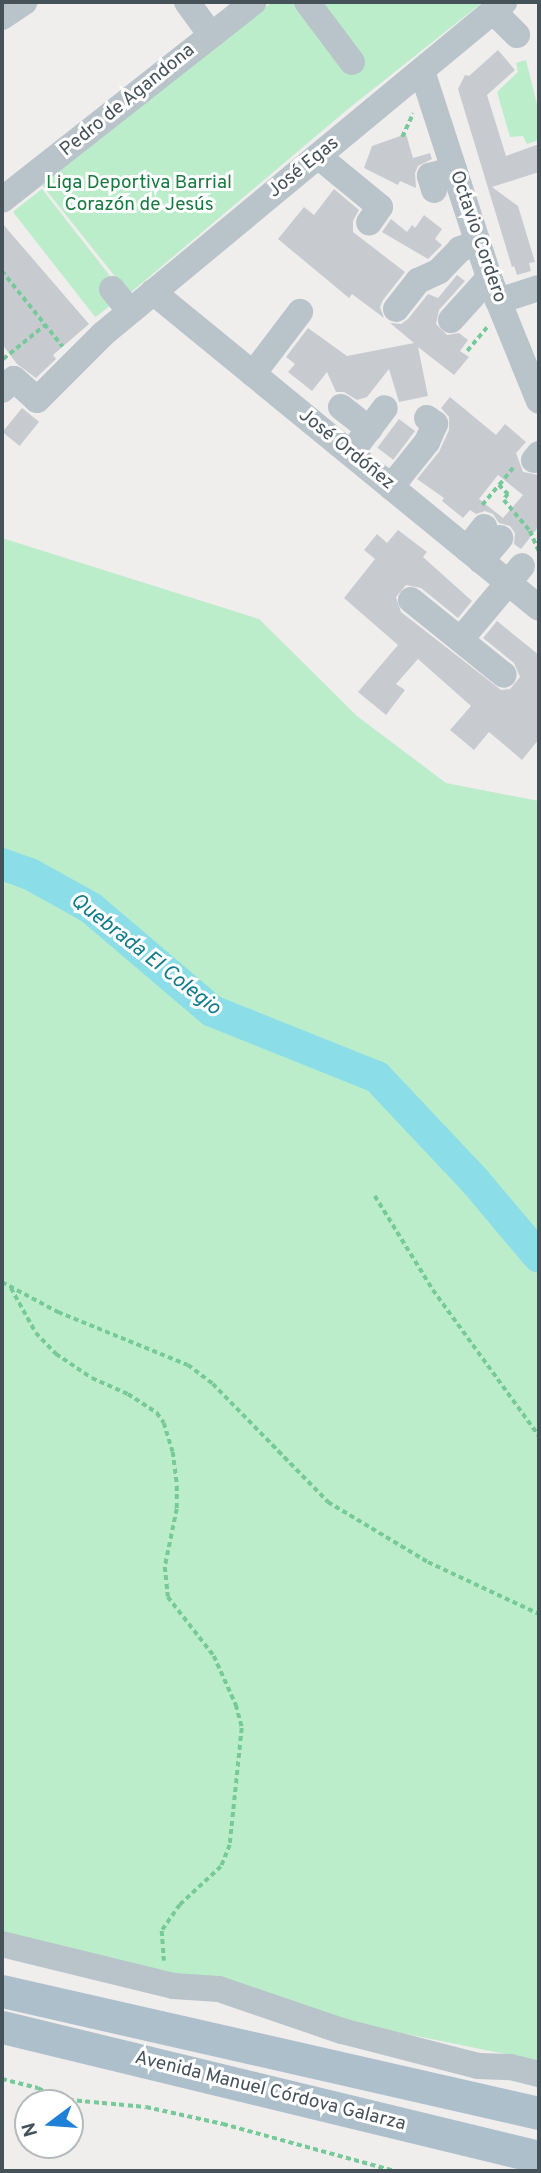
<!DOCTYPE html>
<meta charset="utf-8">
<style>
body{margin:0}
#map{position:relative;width:541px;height:2173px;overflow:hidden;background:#f0eded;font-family:Overpass,sans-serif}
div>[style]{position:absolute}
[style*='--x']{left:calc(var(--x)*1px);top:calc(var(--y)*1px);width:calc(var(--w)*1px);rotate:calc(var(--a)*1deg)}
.green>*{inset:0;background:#bcedcb;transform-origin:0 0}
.stream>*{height:5px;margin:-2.5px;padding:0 2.5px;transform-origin:2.5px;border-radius:2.5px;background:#8bdde8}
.river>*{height:32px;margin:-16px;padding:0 16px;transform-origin:16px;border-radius:16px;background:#8bdde8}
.building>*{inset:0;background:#c7cbd0;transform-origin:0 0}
.path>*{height:3.5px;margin-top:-1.75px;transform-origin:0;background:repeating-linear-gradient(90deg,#76c999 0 5px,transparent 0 8.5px)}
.minor>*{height:26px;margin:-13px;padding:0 13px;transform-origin:13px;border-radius:13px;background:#b9c3ca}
.major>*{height:33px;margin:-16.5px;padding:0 16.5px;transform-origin:16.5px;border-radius:16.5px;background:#adbfcb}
span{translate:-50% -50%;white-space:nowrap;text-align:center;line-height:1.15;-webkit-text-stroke:6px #fff;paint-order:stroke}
.street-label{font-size:19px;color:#46525a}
.park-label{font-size:19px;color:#1a7841}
.water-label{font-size:21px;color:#117d8c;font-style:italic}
.frame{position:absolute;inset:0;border:4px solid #46525a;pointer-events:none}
.north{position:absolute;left:14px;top:2089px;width:70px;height:70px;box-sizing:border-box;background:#fff;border:2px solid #b5babd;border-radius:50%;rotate:254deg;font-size:19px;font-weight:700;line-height:28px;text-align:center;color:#46525a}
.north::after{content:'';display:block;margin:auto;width:24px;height:32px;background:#1f80d8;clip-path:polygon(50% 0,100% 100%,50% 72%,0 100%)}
</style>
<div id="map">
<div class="green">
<i style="clip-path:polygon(272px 2px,483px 2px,348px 109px,129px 294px,42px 185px)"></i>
<i style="clip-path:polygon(526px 60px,539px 112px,539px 140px,527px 144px,523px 136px,510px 137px,497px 92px,518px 72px,516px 63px)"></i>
<i style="left:42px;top:189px;width:134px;height:37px;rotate:52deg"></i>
<i style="clip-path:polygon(2px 538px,259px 619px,357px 716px,446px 783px,539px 801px,539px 2061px,264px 2005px,2px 1941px)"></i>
</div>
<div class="stream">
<i style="--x:534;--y:1250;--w:5;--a:11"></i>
</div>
<div class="river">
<i style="--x:2;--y:864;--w:30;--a:20"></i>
<i style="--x:30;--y:874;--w:70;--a:29.1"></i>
<i style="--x:91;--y:908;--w:159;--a:40.4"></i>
<i style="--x:212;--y:1011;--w:178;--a:21.8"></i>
<i style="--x:377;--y:1077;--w:143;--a:46.7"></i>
<i style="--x:475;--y:1181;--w:99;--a:49.9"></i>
</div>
<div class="building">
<i style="clip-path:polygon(498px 50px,515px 70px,487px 95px,506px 156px,539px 144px,539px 172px,492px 187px,518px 206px,535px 262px,529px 263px,531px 271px,517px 275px,514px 266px,512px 267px,458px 89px,465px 75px,469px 76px)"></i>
<i style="clip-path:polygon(406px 134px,413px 158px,430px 153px,432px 159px,418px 166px,415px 173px,416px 188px,400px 181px,398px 185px,364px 168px,372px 146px)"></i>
<i style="clip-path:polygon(334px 189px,359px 210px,353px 221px,353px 232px,405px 272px,383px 300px,380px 307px,384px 318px,352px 294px,349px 298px,278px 239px,304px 207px,314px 215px)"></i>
<i style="clip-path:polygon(424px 215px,442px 229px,435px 239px,442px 245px,428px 259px,382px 232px,391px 219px,407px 232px,412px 225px,415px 228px)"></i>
<i style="clip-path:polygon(2px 223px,89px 324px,53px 355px,56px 359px,36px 378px,17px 364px,2px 344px)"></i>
<i style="clip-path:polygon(457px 275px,465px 281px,439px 310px,436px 324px,447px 335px,459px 333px,468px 340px,460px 351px,469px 357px,454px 375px,418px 347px,428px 396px,399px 402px,389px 369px,367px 397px,357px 400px,344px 392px,336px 392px,327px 372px,312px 391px,288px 372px,295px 364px,286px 357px,308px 328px,347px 356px,414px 343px,390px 323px,401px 324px,408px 319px,428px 294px,438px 298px)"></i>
<i style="clip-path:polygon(evenodd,450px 397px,496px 435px,505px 424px,526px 442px,516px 453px,523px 472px,539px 475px,539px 526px,521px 549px,514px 544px,515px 533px,510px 526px,499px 523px,493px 514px,485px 511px,476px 514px,470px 510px,463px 518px,442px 501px,444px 498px,417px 479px,439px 452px,449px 430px,449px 417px,441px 408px,450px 397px,498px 475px,523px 495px,503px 518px,479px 499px,498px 475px)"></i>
<i style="left:22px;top:408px;width:22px;height:31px;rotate:39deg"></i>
<i style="left:399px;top:419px;width:20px;height:36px;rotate:37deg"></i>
<i style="clip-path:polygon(398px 530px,427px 552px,423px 557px,472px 601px,458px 618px,421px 588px,406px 585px,396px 597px,401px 612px,501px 690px,510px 689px,520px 677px,514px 663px,483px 638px,497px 621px,539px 655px,539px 739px,522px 760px,489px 732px,474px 750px,450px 730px,471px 706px,418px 659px,396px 684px,405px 690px,386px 715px,358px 692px,398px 645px,344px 598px,375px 559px,364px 550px,377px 534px,387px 543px)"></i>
</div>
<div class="path">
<i style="--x:402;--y:137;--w:26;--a:-65"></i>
<i style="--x:2;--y:271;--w:97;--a:51.2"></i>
<i style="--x:467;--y:351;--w:31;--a:-50"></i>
<i style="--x:3;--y:359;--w:54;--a:-39"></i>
<i style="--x:499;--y:485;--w:22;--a:-51"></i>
<i style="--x:482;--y:505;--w:26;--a:-50"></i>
<i style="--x:499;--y:485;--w:13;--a:45"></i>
<i style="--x:508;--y:494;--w:7;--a:124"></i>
<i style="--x:504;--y:500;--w:40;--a:50"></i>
<i style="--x:530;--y:531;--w:22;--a:66"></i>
<i style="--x:375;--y:1196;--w:110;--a:58.3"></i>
<i style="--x:433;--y:1290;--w:180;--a:54"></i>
<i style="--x:2;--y:1282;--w:64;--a:28.2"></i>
<i style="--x:58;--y:1312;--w:140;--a:22.2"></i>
<i style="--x:188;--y:1365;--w:31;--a:37"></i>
<i style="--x:213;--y:1384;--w:165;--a:45.7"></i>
<i style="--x:328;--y:1502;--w:117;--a:31"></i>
<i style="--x:428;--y:1562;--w:123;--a:25.1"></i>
<i style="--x:11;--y:1288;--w:51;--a:60.9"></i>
<i style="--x:36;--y:1333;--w:29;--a:46"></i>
<i style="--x:56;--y:1354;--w:43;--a:33.7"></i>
<i style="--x:92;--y:1378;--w:39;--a:24"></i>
<i style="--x:128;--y:1394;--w:35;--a:33"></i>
<i style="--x:157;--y:1413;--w:12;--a:55"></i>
<i style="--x:164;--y:1423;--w:30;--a:73"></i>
<i style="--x:173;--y:1452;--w:34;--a:83"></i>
<i style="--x:177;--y:1486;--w:23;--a:90"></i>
<i style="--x:177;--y:1509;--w:59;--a:101.7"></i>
<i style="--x:165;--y:1567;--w:30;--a:84"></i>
<i style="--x:168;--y:1597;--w:75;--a:52.1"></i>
<i style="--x:214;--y:1656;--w:54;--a:65.8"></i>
<i style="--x:236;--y:1705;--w:24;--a:75"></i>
<i style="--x:242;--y:1728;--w:118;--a:95.9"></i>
<i style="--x:230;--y:1845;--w:24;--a:112"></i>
<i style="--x:221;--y:1867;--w:56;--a:137.2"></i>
<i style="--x:180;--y:1905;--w:32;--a:125"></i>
<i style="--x:162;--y:1931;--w:30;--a:86"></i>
<i style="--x:2;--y:2079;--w:37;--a:14"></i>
<i style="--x:38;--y:2088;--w:25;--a:27"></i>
<i style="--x:60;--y:2099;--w:86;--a:5.3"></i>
<i style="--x:146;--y:2107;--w:79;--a:12.4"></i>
<i style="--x:223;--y:2124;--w:178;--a:15.3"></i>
</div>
<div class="minor">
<i style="--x:187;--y:2;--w:41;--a:54"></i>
<i style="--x:307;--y:2;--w:75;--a:53.1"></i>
<i style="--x:493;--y:11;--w:34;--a:45"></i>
<i style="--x:2;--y:17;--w:27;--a:-34"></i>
<i style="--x:422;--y:71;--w:223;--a:72"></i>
<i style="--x:491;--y:283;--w:127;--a:67.9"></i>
<i style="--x:318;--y:156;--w:80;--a:39.4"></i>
<i style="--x:380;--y:207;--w:19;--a:125"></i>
<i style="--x:434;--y:190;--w:15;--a:-106"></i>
<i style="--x:430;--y:176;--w:25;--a:-16"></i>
<i style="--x:2;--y:200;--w:320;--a:-38.2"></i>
<i style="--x:112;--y:289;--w:28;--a:51"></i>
<i style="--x:153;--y:292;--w:499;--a:39.3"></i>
<i style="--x:498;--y:301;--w:43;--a:-17.6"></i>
<i style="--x:396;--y:309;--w:36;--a:-52"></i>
<i style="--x:418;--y:281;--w:23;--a:-25"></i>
<i style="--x:439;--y:271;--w:30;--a:-46"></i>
<i style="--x:460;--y:249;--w:18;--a:-19"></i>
<i style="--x:451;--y:320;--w:57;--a:-47.9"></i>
<i style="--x:253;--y:374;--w:78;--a:-52.8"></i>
<i style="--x:2;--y:390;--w:16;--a:-43"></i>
<i style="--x:14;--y:379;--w:31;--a:42"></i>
<i style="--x:37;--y:400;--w:93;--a:-45"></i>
<i style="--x:103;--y:334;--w:521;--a:-39.62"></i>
<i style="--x:341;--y:407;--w:36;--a:38"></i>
<i style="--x:369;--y:429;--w:30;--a:127"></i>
<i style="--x:369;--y:429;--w:26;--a:-53"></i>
<i style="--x:534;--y:460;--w:8;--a:-50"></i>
<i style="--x:391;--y:487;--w:58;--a:-51.3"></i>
<i style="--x:427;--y:442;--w:20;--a:-66"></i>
<i style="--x:435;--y:424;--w:10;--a:-143"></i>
<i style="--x:467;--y:549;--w:28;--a:-52"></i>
<i style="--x:481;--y:561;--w:30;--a:-50"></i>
<i style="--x:411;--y:600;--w:119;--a:38.9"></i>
<i style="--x:461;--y:639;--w:95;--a:-50.1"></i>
<i style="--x:2;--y:1944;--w:176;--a:13.8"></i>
<i style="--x:173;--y:1986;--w:46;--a:3.7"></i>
<i style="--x:219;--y:1989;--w:130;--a:18.9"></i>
<i style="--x:342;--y:2031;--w:140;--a:14.4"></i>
<i style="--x:478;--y:2066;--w:33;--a:2"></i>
<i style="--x:511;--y:2067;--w:29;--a:14"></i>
</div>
<div class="major">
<i style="--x:2;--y:1991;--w:551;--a:12.8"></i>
<i style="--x:2;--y:2027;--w:553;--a:13.61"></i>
</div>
<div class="street-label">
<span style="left:128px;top:101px;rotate:-39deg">Pedro de Agandona</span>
<span style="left:304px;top:168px;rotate:-39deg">José Egas</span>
<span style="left:477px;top:237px;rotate:71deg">Octavio Cordero</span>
<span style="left:346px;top:450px;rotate:39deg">José Ordóñez</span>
<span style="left:270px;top:2092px;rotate:14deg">Avenida Manuel Córdova Galarza</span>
</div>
<div class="park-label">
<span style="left:139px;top:195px">Liga Deportiva Barrial<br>Corazón de Jesús</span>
</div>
<div class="water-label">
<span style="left:145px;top:955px;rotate:38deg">Quebrada El Colegio</span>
</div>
<div class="frame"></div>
<div class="north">N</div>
</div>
